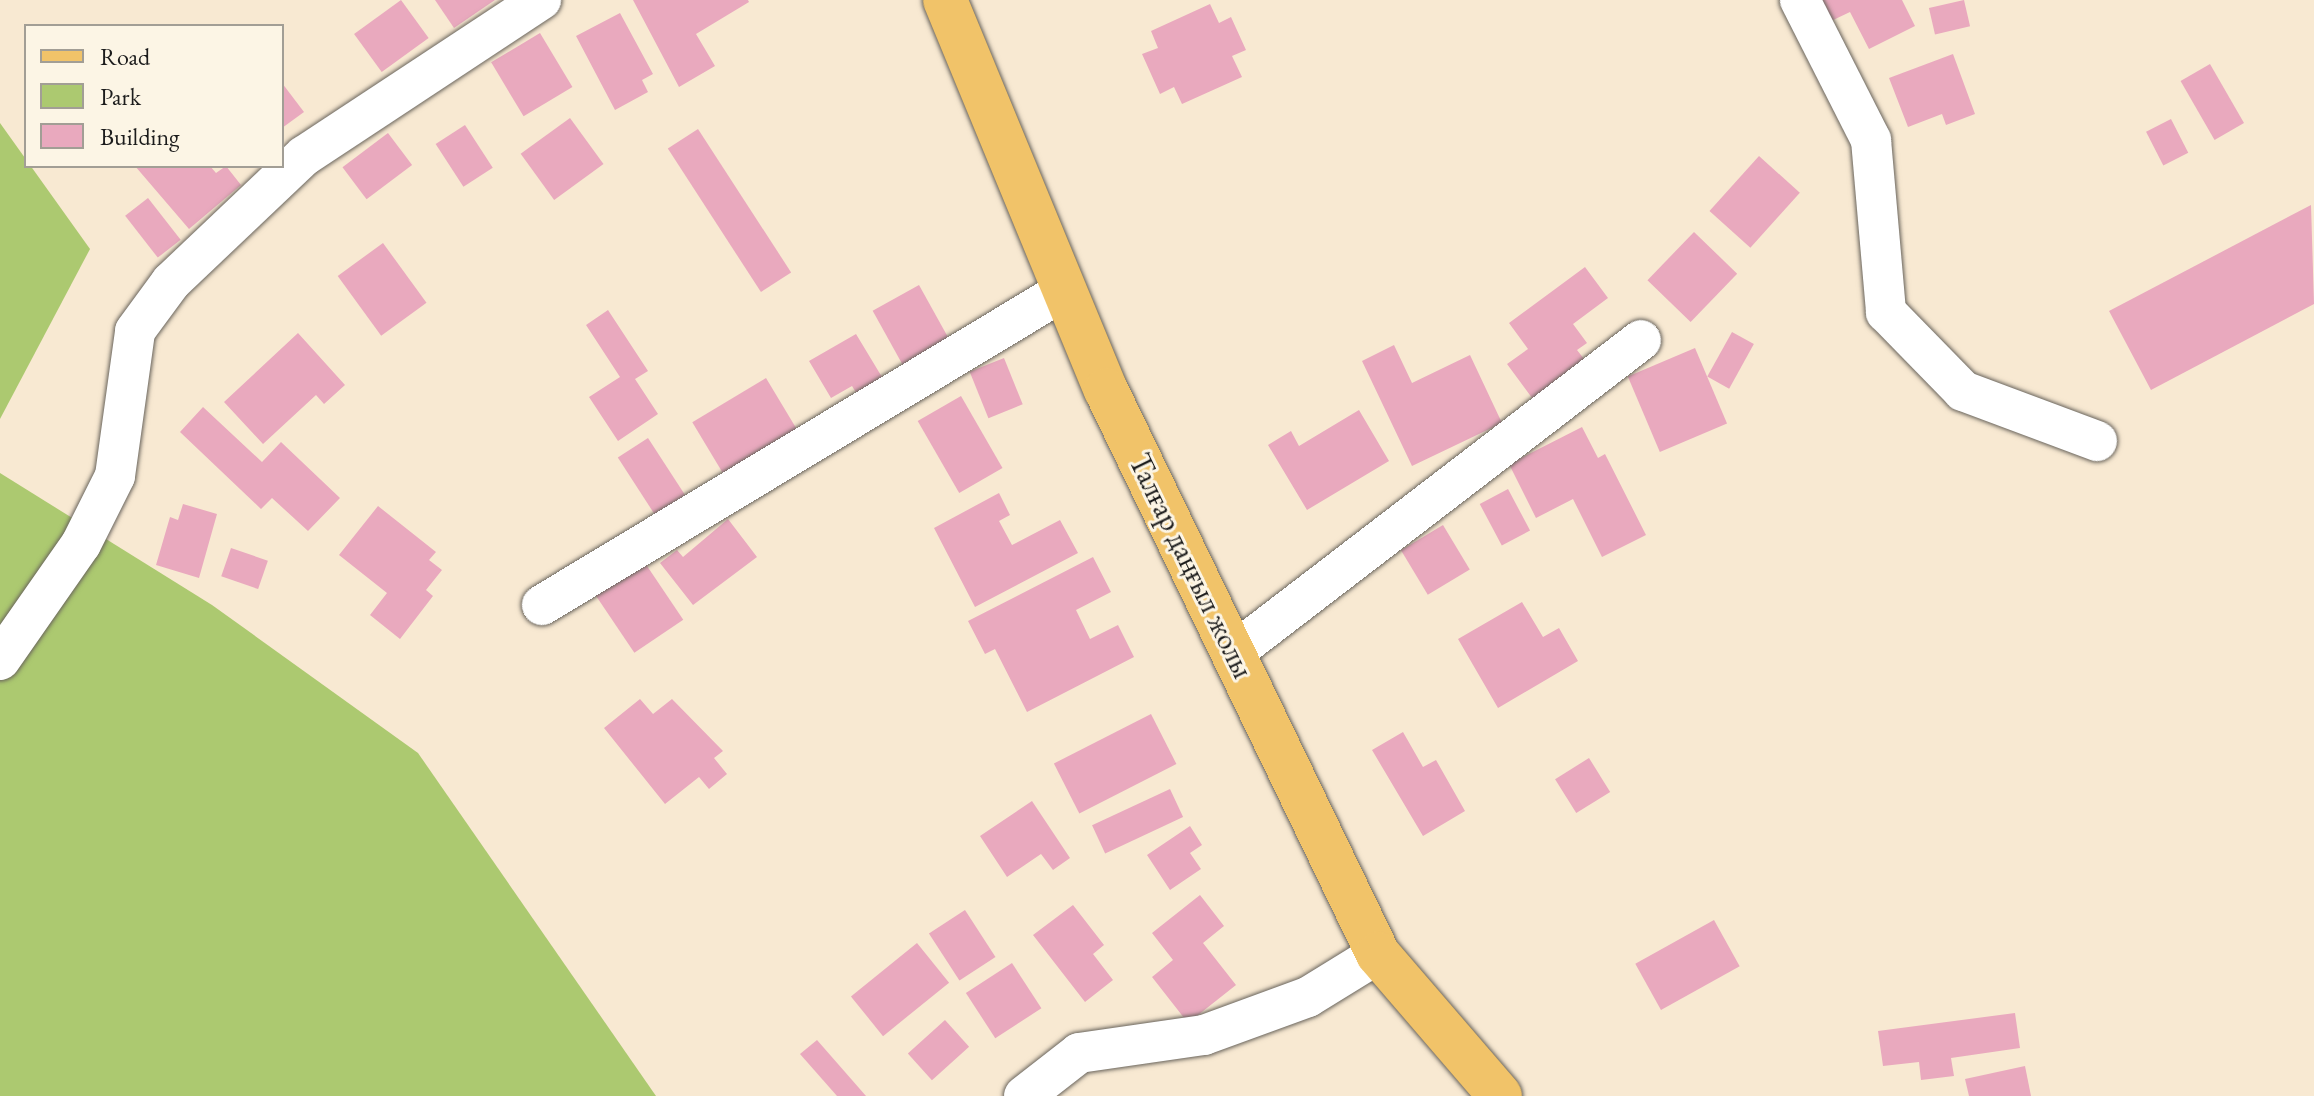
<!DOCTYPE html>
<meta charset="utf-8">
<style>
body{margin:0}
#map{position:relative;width:2314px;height:1096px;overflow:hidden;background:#f8e9d2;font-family:"EB Garamond",serif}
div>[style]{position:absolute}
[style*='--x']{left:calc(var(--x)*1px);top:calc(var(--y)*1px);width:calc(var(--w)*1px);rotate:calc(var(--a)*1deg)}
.green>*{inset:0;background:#acc970}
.building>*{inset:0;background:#e9a9be;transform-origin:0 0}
.roads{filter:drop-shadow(0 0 2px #69645c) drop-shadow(0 0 2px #69645c)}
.minor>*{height:40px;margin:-20px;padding:0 20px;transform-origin:20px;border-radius:20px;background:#fff}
.primary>*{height:44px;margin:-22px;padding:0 22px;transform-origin:22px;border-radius:22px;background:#f1c369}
span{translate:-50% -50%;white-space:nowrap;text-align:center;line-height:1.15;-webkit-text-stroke:6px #fcf5e5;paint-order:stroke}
.street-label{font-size:30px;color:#1c1c1c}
.legend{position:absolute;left:24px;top:24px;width:260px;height:144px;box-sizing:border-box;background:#fcf5e5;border:2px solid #a29e95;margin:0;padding:10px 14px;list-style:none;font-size:24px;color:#1c1c1c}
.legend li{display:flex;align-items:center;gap:16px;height:40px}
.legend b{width:40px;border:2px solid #a29e95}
</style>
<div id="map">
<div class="green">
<i style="clip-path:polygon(0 123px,90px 249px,0 419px)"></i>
<i style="clip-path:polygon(0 473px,212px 605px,418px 753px,656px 1096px,0 1096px)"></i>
</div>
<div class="building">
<i style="left:401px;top:0;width:47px;height:58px;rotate:54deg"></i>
<i style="clip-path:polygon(435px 0,495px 0,454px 28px)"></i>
<i style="clip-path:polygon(633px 0,748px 0,749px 2px,696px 34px,715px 66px,679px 87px)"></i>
<i style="clip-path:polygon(1818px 0,1902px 0,1915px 26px,1869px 49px,1850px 12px,1829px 22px)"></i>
<i style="left:1964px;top:0;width:27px;height:36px;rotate:77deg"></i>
<i style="clip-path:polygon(1210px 4px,1219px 23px,1231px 17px,1246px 50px,1232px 56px,1242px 77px,1182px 104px,1174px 87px,1160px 94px,1142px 54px,1158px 48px,1151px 31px)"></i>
<i style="clip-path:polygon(620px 13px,653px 74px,642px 80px,648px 92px,615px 110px,576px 36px)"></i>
<i style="left:540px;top:33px;width:63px;height:57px;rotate:59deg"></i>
<i style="clip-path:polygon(1953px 54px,1975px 114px,1946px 125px,1942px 114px,1908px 127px,1889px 78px)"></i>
<i style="left:2210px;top:64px;width:68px;height:34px;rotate:60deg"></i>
<i style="clip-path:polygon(282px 83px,304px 112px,282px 128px)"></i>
<i style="left:570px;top:118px;width:57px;height:61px;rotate:54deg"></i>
<i style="left:2171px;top:119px;width:38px;height:28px;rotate:63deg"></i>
<i style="left:465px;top:125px;width:51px;height:35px;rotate:57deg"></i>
<i style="left:698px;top:129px;width:171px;height:36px;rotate:57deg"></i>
<i style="left:388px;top:133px;width:40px;height:57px;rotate:53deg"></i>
<i style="left:1759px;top:156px;width:55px;height:74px;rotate:42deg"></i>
<i style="clip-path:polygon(135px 166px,210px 166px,216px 173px,226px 166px,241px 185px,189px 229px)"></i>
<i style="left:148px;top:198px;width:53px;height:29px;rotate:52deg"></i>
<i style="clip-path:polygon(2311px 205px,2314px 304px,2151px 390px,2109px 311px)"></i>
<i style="left:1694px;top:232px;width:60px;height:67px;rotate:44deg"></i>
<i style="left:383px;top:243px;width:74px;height:56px;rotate:54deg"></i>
<i style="clip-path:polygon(1585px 267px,1608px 298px,1573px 324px,1587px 343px,1577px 350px,1588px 364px,1535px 402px,1507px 364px,1528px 349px,1509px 323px)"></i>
<i style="left:919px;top:285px;width:65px;height:53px;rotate:61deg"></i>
<i style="clip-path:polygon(608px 310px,648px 371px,635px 379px,658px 414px,618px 441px,589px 397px,620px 377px,586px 325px)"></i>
<i style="left:1732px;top:332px;width:25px;height:51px;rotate:29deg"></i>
<i style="clip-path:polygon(298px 333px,345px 385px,324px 404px,316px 395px,263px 444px,224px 402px)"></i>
<i style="clip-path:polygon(856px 334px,888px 387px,862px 402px,852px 386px,831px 398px,809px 361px)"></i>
<i style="clip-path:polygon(1394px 345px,1412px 383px,1470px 355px,1502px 423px,1412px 466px,1362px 361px)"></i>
<i style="left:1695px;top:348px;width:82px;height:73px;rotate:67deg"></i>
<i style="left:1004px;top:358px;width:50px;height:37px;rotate:68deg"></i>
<i style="left:766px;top:378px;width:68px;height:86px;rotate:59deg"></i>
<i style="left:961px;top:396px;width:83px;height:50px;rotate:60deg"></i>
<i style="clip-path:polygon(203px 407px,262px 462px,281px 442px,340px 498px,308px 531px,272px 498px,261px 509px,180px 432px)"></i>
<i style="clip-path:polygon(1359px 410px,1389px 461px,1307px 510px,1268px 445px,1291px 431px,1299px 446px)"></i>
<i style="clip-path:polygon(1582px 427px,1598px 458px,1605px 454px,1646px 535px,1602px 557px,1573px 499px,1536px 518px,1509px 464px)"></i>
<i style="left:648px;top:438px;width:68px;height:36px;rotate:57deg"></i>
<i style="left:1508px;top:489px;width:47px;height:32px;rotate:62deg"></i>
<i style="clip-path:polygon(999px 493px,1010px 515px,999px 521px,1012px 545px,1060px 520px,1078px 553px,975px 607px,934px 528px)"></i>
<i style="clip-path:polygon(183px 504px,217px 514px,199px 578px,156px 565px,170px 517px,178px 520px)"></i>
<i style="clip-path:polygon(378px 506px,436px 552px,429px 560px,442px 570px,426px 590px,433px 596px,400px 639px,370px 615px,387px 593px,339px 555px)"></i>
<i style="clip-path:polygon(728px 519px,757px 557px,693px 605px,660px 563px,677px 550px,683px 557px)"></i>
<i style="left:1443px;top:525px;width:52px;height:49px;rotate:59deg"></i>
<i style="left:231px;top:548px;width:39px;height:30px;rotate:19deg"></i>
<i style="clip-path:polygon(1093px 557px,1111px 592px,1076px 610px,1090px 639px,1118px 625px,1134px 657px,1027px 712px,995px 649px,985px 654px,968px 621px)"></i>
<i style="left:643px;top:560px;width:72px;height:59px;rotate:56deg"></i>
<i style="clip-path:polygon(1522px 602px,1543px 637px,1559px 628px,1578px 661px,1498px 708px,1458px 639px)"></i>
<i style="clip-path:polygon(640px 699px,653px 714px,672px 699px,723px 751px,714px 758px,727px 774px,709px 789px,699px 777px,665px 804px,604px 728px)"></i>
<i style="left:1151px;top:714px;width:56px;height:109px;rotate:63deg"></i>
<i style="clip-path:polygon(1403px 732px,1423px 767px,1436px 760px,1465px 811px,1423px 836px,1372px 750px)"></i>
<i style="left:1589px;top:758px;width:40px;height:40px;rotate:58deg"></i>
<i style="left:1170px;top:789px;width:31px;height:86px;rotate:65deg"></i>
<i style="clip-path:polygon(1032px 801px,1070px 858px,1053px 870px,1041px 854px,1007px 877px,980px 836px)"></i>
<i style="clip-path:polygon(1190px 826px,1202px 845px,1190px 853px,1201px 869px,1170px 890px,1147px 855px)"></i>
<i style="clip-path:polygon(1200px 895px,1224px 926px,1203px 943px,1236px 985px,1188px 1023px,1152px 977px,1173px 960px,1152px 933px)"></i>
<i style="clip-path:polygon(1073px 905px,1104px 945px,1093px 954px,1113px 980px,1085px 1002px,1033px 935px)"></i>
<i style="left:965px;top:910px;width:56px;height:43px;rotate:57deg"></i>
<i style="left:1714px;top:920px;width:53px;height:90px;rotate:61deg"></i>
<i style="left:917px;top:943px;width:51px;height:85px;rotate:51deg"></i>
<i style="left:1012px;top:963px;width:54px;height:55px;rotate:57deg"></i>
<i style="clip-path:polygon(2015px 1013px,2020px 1048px,1951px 1058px,1954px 1076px,1921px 1080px,1919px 1062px,1883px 1066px,1878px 1031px)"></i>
<i style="left:945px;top:1020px;width:36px;height:50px;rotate:48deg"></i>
<i style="clip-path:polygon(817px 1040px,866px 1096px,837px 1096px,800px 1054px)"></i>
<i style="clip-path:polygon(2025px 1066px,2031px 1096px,1969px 1096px,1965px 1079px)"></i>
</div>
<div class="roads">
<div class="minor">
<i style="--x:1800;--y:0;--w:157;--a:63.1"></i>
<i style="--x:1871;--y:140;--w:173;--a:85"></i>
<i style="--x:1886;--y:312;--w:110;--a:45.7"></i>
<i style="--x:1963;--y:391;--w:143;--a:20.5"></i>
<i style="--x:542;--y:605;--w:611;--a:-31.06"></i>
<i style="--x:1233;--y:653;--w:514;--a:-37.49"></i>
<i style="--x:0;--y:660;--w:141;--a:-55.1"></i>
<i style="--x:81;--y:544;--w:76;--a:-63.4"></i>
<i style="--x:115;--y:476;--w:146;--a:-82.1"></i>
<i style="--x:135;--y:331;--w:61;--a:-53.7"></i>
<i style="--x:171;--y:282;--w:183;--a:-43.5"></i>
<i style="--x:304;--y:156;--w:284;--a:-33.4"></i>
<i style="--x:1024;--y:1096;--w:70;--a:-38"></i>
<i style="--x:1079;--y:1053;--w:126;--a:-8.2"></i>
<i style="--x:1204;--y:1035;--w:111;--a:-20.1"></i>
<i style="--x:1308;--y:997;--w:82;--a:-31.6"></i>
</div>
<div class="primary">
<i style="--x:945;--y:0;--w:422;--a:67.6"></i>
<i style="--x:1106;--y:390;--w:626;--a:64.25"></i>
<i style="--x:1378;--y:954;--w:187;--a:49.3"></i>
</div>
</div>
<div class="street-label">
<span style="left:1191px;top:566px;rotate:64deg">Талғар даңғыл жолы</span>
</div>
<ul class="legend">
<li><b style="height:10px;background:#f1c369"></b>Road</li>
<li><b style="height:22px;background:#acc970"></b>Park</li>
<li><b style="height:22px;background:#e9a9be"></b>Building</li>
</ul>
</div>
